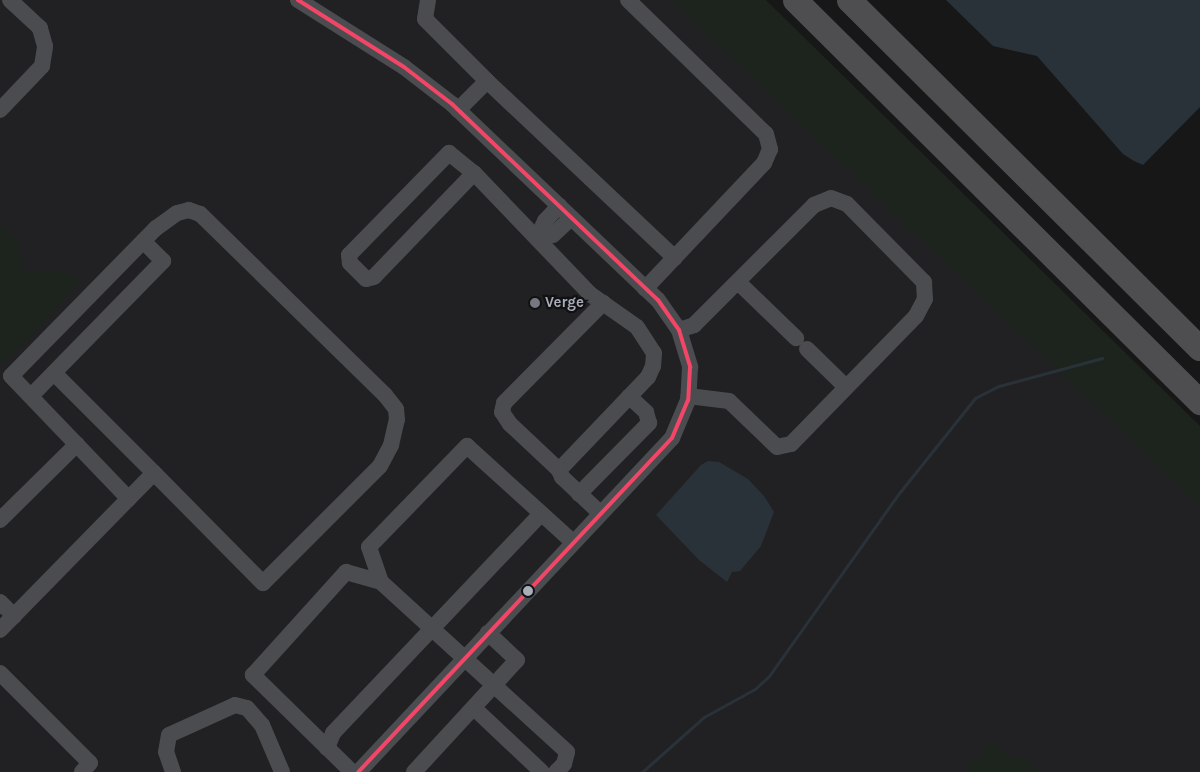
<!DOCTYPE html>
<style>
body{margin:0}
#map{position:relative;width:1200px;height:772px;overflow:hidden;background:#171717;font-family:Karla,sans-serif}
div>[style]{position:absolute}
[style*='--x']{left:calc(var(--x)*1px);top:calc(var(--y)*1px);width:calc(var(--w)*1px);rotate:calc(var(--a)*1deg)}
.built>*{inset:0;background:#212123}
.green>*{inset:0;background:#1d241e}
.water>*{inset:0;background:#2a3239}
.stream>*{height:3px;margin:-1.5px;padding:0 1.5px;transform-origin:1.5px;border-radius:1.5px;background:#2a3239}
.minor>*{height:16px;margin:-8px;padding:0 8px;transform-origin:8px;border-radius:8px;background:#4b4c50}
.highway>*{height:25px;margin:-12.5px;padding:0 12.5px;transform-origin:12.5px;border-radius:12.5px;background:#4e4e51}
.bus-1>*{height:4px;margin:-2px;padding:0 2px;transform-origin:2px;border-radius:2px;background:#f34667}
.dots>*{width:14px;height:14px;translate:-50% -50%;box-sizing:border-box;border:2px solid #111113;border-radius:50%}
span{translate:-50% -50%;white-space:nowrap;text-align:center;line-height:1.15;-webkit-text-stroke:4.5px #111113;paint-order:stroke}
.poi-label{font-size:15px;color:#a8adb8;font-weight:700}
.left{translate:0 -50%;text-align:left}
</style>
<div id="map">
<div class="built">
<i style="clip-path:polygon(0 0,743px 0,1200px 447px,1200px 772px,0 772px)"></i>
</div>
<div class="green">
<i style="clip-path:polygon(671px 0,766px 0,1200px 426px,1200px 506px)"></i>
<i style="clip-path:polygon(0 226px,18px 242px,24px 274px,61px 270px,80px 279px,29px 339px,0 365px)"></i>
<i style="clip-path:polygon(992px 742px,1010px 756px,1030px 761px,1037px 772px,965px 772px)"></i>
</div>
<div class="water">
<i style="clip-path:polygon(946px 0,1200px 0,1200px 107px,1143px 165px,1134px 161px,1123px 154px,1037px 56px,993px 46px)"></i>
<i style="clip-path:polygon(708px 461px,719px 462px,748px 479px,764px 496px,774px 512px,761px 546px,740px 571px,732px 572px,727px 582px,699px 560px,656px 515px,701px 465px)"></i>
</div>
<div class="stream">
<i style="--x:642;--y:772;--w:83;--a:-41.6"></i>
<i style="--x:704;--y:717;--w:58;--a:-28.8"></i>
<i style="--x:755;--y:689;--w:19;--a:-43"></i>
<i style="--x:769;--y:676;--w:226;--a:-54.6"></i>
<i style="--x:900;--y:492;--w:120;--a:-51.4"></i>
<i style="--x:975;--y:398;--w:27;--a:-27"></i>
<i style="--x:999;--y:386;--w:107;--a:-15.2"></i>
</div>
<div class="minor">
<i style="--x:298;--y:0;--w:125;--a:32.3"></i>
<i style="--x:404;--y:67;--w:61;--a:37.6"></i>
<i style="--x:452;--y:104;--w:284;--a:43.6"></i>
<i style="--x:658;--y:300;--w:37;--a:55"></i>
<i style="--x:679;--y:330;--w:39;--a:73"></i>
<i style="--x:690;--y:367;--w:33;--a:93"></i>
<i style="--x:688;--y:400;--w:41;--a:112.8"></i>
<i style="--x:672;--y:438;--w:458;--a:133.2"></i>
<i style="--x:428;--y:0;--w:19;--a:99"></i>
<i style="--x:425;--y:19;--w:88;--a:45"></i>
<i style="--x:487;--y:81;--w:41;--a:135"></i>
<i style="--x:628;--y:0;--w:192;--a:44.2"></i>
<i style="--x:766;--y:134;--w:16;--a:75"></i>
<i style="--x:770;--y:149;--w:15;--a:113"></i>
<i style="--x:764;--y:163;--w:173;--a:133.4"></i>
<i style="--x:487;--y:81;--w:258;--a:43.3"></i>
<i style="--x:0;--y:110;--w:61;--a:-46.3"></i>
<i style="--x:42;--y:66;--w:20;--a:-81"></i>
<i style="--x:45;--y:46;--w:19;--a:-106"></i>
<i style="--x:40;--y:28;--w:41;--a:-137"></i>
<i style="--x:474;--y:173;--w:144;--a:133.9"></i>
<i style="--x:374;--y:277;--w:8;--a:166"></i>
<i style="--x:366;--y:279;--w:23;--a:-135"></i>
<i style="--x:350;--y:263;--w:8;--a:-97"></i>
<i style="--x:349;--y:255;--w:143;--a:-45.6"></i>
<i style="--x:449;--y:153;--w:32;--a:39"></i>
<i style="--x:474;--y:173;--w:168;--a:46.2"></i>
<i style="--x:590;--y:294;--w:57;--a:35.1"></i>
<i style="--x:637;--y:327;--w:31;--a:57"></i>
<i style="--x:654;--y:353;--w:13;--a:94"></i>
<i style="--x:653;--y:366;--w:12;--a:114"></i>
<i style="--x:648;--y:377;--w:129;--a:133.7"></i>
<i style="--x:559;--y:470;--w:8;--a:67"></i>
<i style="--x:562;--y:477;--w:52;--a:43.5"></i>
<i style="--x:537;--y:238;--w:16;--a:-11"></i>
<i style="--x:553;--y:235;--w:25;--a:-43"></i>
<i style="--x:537;--y:238;--w:19;--a:-65"></i>
<i style="--x:545;--y:221;--w:21;--a:-47"></i>
<i style="--x:738;--y:282;--w:81;--a:44"></i>
<i style="--x:679;--y:330;--w:16;--a:-18"></i>
<i style="--x:694;--y:325;--w:170;--a:-45"></i>
<i style="--x:814;--y:205;--w:18;--a:-22"></i>
<i style="--x:831;--y:198;--w:17;--a:21"></i>
<i style="--x:847;--y:204;--w:110;--a:45.4"></i>
<i style="--x:924;--y:282;--w:17;--a:87"></i>
<i style="--x:925;--y:299;--w:19;--a:118"></i>
<i style="--x:916;--y:316;--w:179;--a:134.3"></i>
<i style="--x:791;--y:444;--w:14;--a:168"></i>
<i style="--x:777;--y:447;--w:66;--a:-136.2"></i>
<i style="--x:729;--y:401;--w:41;--a:-173"></i>
<i style="--x:807;--y:349;--w:54;--a:44.3"></i>
<i style="--x:54;--y:373;--w:141;--a:45"></i>
<i style="--x:31;--y:396;--w:189;--a:-45.6"></i>
<i style="--x:163;--y:261;--w:28;--a:-135"></i>
<i style="--x:559;--y:470;--w:67;--a:-136.8"></i>
<i style="--x:510;--y:424;--w:14;--a:-124"></i>
<i style="--x:502;--y:412;--w:9;--a:-77"></i>
<i style="--x:504;--y:403;--w:141;--a:-45.3"></i>
<i style="--x:579;--y:494;--w:100;--a:-45.4"></i>
<i style="--x:649;--y:423;--w:11;--a:-105"></i>
<i style="--x:646;--y:412;--w:23;--a:-137"></i>
<i style="--x:0;--y:520;--w:108;--a:-44.6"></i>
<i style="--x:381;--y:582;--w:37;--a:-109"></i>
<i style="--x:369;--y:547;--w:141;--a:-45.9"></i>
<i style="--x:467;--y:446;--w:143;--a:42.2"></i>
<i style="--x:0;--y:602;--w:20;--a:45"></i>
<i style="--x:0;--y:630;--w:220;--a:-45.6"></i>
<i style="--x:154;--y:473;--w:155;--a:45.3"></i>
<i style="--x:263;--y:583;--w:165;--a:-45"></i>
<i style="--x:380;--y:466;--w:24;--a:-62"></i>
<i style="--x:391;--y:445;--w:26;--a:-77"></i>
<i style="--x:397;--y:420;--w:11;--a:-95"></i>
<i style="--x:396;--y:409;--w:18;--a:-128"></i>
<i style="--x:385;--y:395;--w:259;--a:-135.6"></i>
<i style="--x:200;--y:214;--w:12;--a:-160"></i>
<i style="--x:189;--y:210;--w:12;--a:166"></i>
<i style="--x:177;--y:213;--w:26;--a:144"></i>
<i style="--x:156;--y:228;--w:207;--a:134.4"></i>
<i style="--x:11;--y:376;--w:170;--a:46.2"></i>
<i style="--x:0;--y:673;--w:127;--a:45"></i>
<i style="--x:90;--y:763;--w:12;--a:132"></i>
<i style="--x:474;--y:708;--w:93;--a:43.3"></i>
<i style="--x:327;--y:748;--w:16;--a:-68"></i>
<i style="--x:333;--y:733;--w:302;--a:-46.5"></i>
<i style="--x:173;--y:772;--w:21;--a:-109"></i>
<i style="--x:166;--y:752;--w:17;--a:-80"></i>
<i style="--x:169;--y:735;--w:72;--a:-24.4"></i>
<i style="--x:235;--y:705;--w:12;--a:14"></i>
<i style="--x:247;--y:708;--w:23;--a:49"></i>
<i style="--x:262;--y:725;--w:51;--a:66.9"></i>
<i style="--x:352;--y:772;--w:139;--a:-135.6"></i>
<i style="--x:253;--y:675;--w:139;--a:-47.9"></i>
<i style="--x:346;--y:572;--w:36;--a:16"></i>
<i style="--x:381;--y:582;--w:252;--a:42.4"></i>
<i style="--x:567;--y:752;--w:12;--a:104"></i>
<i style="--x:564;--y:764;--w:11;--a:135"></i>
<i style="--x:414;--y:772;--w:152;--a:-47.4"></i>
<i style="--x:517;--y:660;--w:40;--a:-137"></i>
</div>
<div class="highway">
<i style="--x:795;--y:0;--w:571;--a:44.79"></i>
<i style="--x:849;--y:0;--w:494;--a:44.8"></i>
</div>
<div class="bus-1">
<i style="--x:298;--y:0;--w:125;--a:32.3"></i>
<i style="--x:404;--y:67;--w:61;--a:37.6"></i>
<i style="--x:452;--y:104;--w:284;--a:43.6"></i>
<i style="--x:658;--y:300;--w:37;--a:55"></i>
<i style="--x:679;--y:330;--w:39;--a:73"></i>
<i style="--x:690;--y:367;--w:33;--a:93"></i>
<i style="--x:688;--y:400;--w:41;--a:112.8"></i>
<i style="--x:672;--y:438;--w:458;--a:133.2"></i>
</div>
<div class="dots">
<i style="left:535px;top:303px;background:#757880"></i>
<i style="left:528px;top:591px;background:#a8adb8"></i>
</div>
<div class="poi-label">
<span class="left" style="left:545px;top:303px">Verge</span>
</div>
</div>
